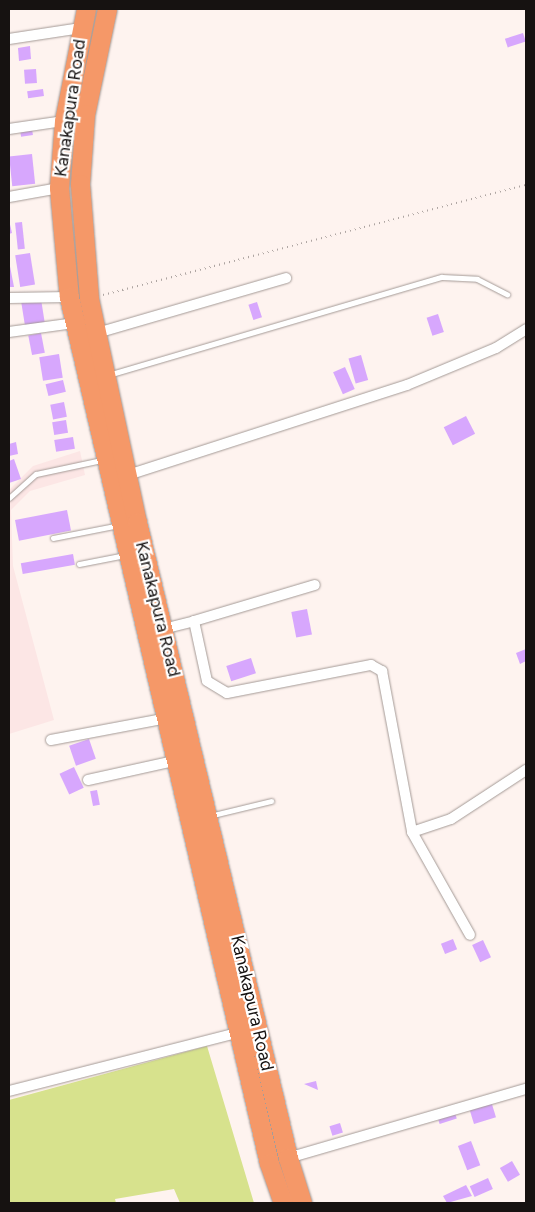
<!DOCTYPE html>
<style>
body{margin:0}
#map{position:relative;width:535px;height:1212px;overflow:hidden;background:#fef3ef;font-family:Figtree,sans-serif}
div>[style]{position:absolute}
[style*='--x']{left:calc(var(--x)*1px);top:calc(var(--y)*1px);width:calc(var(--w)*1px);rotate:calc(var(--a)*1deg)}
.education>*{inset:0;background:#fce6e5}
.green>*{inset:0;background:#d7e28d}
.building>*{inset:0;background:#d7a7fd;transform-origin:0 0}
.path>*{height:2px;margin-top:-1px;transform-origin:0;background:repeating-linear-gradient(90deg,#aea5a2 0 1px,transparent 0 5px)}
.roads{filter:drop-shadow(0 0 1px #a49a96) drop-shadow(0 0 1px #a49a96)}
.lane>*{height:5px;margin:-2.5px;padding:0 2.5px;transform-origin:2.5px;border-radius:2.5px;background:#fff}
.street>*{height:10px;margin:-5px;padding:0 5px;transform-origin:5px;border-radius:5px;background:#fff}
.highway>*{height:19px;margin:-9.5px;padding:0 9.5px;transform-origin:9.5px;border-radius:9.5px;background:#f59868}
span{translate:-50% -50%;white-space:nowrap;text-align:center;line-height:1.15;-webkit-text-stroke:4.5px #fff;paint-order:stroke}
.street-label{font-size:18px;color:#161211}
.frame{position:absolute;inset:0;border:10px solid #161211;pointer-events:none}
</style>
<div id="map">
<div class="education">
<i style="clip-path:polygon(80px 451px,85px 475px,30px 491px,11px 510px,13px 566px,54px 720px,9px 734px,9px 490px,33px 466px)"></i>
</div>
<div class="green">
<i style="clip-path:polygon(207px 1046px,254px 1203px,180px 1203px,174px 1189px,115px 1199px,116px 1203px,9px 1203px,9px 1100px)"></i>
</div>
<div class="building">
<i style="left:523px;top:33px;width:9px;height:19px;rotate:72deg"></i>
<i style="clip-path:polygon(30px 46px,31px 59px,19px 61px,18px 48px)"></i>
<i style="left:36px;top:69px;width:14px;height:12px;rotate:86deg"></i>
<i style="left:43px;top:89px;width:7px;height:16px;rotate:82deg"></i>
<i style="left:32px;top:129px;width:6px;height:12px;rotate:81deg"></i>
<i style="left:32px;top:154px;width:30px;height:23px;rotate:84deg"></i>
<i style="clip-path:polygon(9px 220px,12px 233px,9px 234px)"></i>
<i style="left:22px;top:222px;width:27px;height:7px;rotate:84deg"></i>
<i style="left:30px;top:253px;width:32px;height:15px;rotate:81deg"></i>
<i style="clip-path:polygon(9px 261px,14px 287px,9px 287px)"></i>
<i style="left:41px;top:299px;width:24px;height:20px;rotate:81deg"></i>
<i style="left:257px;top:302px;width:16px;height:9px;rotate:72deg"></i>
<i style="left:438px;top:314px;width:19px;height:12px;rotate:72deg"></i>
<i style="left:41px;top:333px;width:20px;height:13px;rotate:79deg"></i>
<i style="left:59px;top:354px;width:24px;height:20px;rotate:81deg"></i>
<i style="left:361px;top:355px;width:26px;height:13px;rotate:74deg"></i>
<i style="left:345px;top:367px;width:24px;height:13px;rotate:66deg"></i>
<i style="left:63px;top:380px;width:12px;height:18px;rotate:76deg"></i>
<i style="left:64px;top:402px;width:15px;height:14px;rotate:79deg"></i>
<i style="left:466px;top:416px;width:20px;height:25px;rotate:63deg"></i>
<i style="left:66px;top:420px;width:13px;height:14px;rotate:81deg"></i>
<i style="left:73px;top:437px;width:12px;height:19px;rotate:81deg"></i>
<i style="clip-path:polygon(16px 442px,18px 454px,9px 456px,9px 444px)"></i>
<i style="clip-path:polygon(14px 459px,21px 479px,9px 483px,9px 461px)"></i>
<i style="left:67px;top:510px;width:21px;height:53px;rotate:79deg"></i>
<i style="left:73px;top:554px;width:11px;height:53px;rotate:80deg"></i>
<i style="left:307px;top:609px;width:26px;height:16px;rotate:79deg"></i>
<i style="clip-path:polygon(526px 649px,526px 661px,520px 664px,516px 653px)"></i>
<i style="left:251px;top:658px;width:16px;height:26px;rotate:72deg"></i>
<i style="left:89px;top:739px;width:21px;height:21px;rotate:71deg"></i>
<i style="left:74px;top:767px;width:23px;height:16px;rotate:65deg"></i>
<i style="left:97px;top:790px;width:15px;height:7px;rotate:79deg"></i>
<i style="left:453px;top:939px;width:11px;height:13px;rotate:68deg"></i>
<i style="left:483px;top:940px;width:19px;height:12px;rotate:65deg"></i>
<i style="clip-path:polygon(316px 1081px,318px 1090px,304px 1084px)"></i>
<i style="left:491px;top:1101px;width:17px;height:23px;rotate:73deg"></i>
<i style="left:454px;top:1110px;width:9px;height:18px;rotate:72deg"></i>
<i style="left:340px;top:1123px;width:10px;height:11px;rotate:73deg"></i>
<i style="left:471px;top:1141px;width:26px;height:14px;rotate:69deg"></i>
<i style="left:512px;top:1161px;width:16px;height:14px;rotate:60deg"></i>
<i style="left:488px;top:1178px;width:12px;height:20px;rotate:66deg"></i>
<i style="clip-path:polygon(466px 1185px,472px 1196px,447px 1203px,443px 1196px)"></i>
</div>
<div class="path">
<i style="--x:103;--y:295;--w:437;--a:-14.6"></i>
</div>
<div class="roads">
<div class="lane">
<i style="--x:108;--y:375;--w:348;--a:-16.4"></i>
<i style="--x:442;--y:277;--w:35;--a:3"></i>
<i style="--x:477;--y:279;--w:34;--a:27"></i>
<i style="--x:9;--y:498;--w:36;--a:-42"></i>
<i style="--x:36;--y:474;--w:67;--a:-12"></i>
<i style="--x:53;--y:538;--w:67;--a:-11.1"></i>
<i style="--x:79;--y:564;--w:47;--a:-11.1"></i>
<i style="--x:209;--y:816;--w:64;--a:-13.6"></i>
</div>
<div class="street">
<i style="--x:9;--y:39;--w:73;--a:-8.7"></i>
<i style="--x:9;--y:129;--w:56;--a:-8.3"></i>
<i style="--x:9;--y:197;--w:51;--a:-10.2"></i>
<i style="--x:9;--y:298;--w:60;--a:-1"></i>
<i style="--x:9;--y:332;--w:67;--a:-7.8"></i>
<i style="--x:97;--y:333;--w:197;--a:-16.2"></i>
<i style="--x:128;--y:475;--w:293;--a:-17.9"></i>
<i style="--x:407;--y:385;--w:96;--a:-22.6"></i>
<i style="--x:496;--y:348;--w:36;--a:-32"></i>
<i style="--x:194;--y:621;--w:126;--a:-16.6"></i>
<i style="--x:163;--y:629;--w:32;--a:-14"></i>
<i style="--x:194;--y:621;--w:61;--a:77.8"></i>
<i style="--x:207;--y:681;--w:23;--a:31"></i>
<i style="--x:227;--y:693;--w:147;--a:-11"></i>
<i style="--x:371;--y:665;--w:13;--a:29"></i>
<i style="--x:382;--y:671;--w:164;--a:79.4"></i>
<i style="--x:412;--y:832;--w:41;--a:-18.4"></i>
<i style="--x:451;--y:819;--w:90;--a:-33.2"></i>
<i style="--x:51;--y:740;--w:118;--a:-10.7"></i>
<i style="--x:88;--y:780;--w:92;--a:-12.5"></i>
<i style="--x:412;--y:832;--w:118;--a:60.6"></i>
<i style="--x:9;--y:1091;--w:238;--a:-14.3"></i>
<i style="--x:288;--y:1158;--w:248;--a:-16.2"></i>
</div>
<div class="highway">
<i style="--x:86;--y:9;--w:114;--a:101.1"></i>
<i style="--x:64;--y:121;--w:67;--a:94.3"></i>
<i style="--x:59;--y:188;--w:109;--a:84.8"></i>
<i style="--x:69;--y:297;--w:889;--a:77"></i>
<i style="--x:269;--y:1163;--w:42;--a:70.7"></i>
<i style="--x:107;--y:9;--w:107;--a:101.8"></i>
<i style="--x:85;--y:114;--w:70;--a:94.1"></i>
<i style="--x:80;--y:184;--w:115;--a:85.5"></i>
<i style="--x:89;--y:299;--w:228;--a:77.9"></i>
<i style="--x:137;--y:522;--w:654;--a:76.64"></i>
<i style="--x:288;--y:1158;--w:47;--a:72.7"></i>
</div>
</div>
<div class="street-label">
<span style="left:70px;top:108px;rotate:-82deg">Kanakapura Road</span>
<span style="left:158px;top:609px;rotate:76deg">Kanakapura Road</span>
<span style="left:252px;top:1003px;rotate:77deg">Kanakapura Road</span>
</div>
<div class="frame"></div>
</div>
